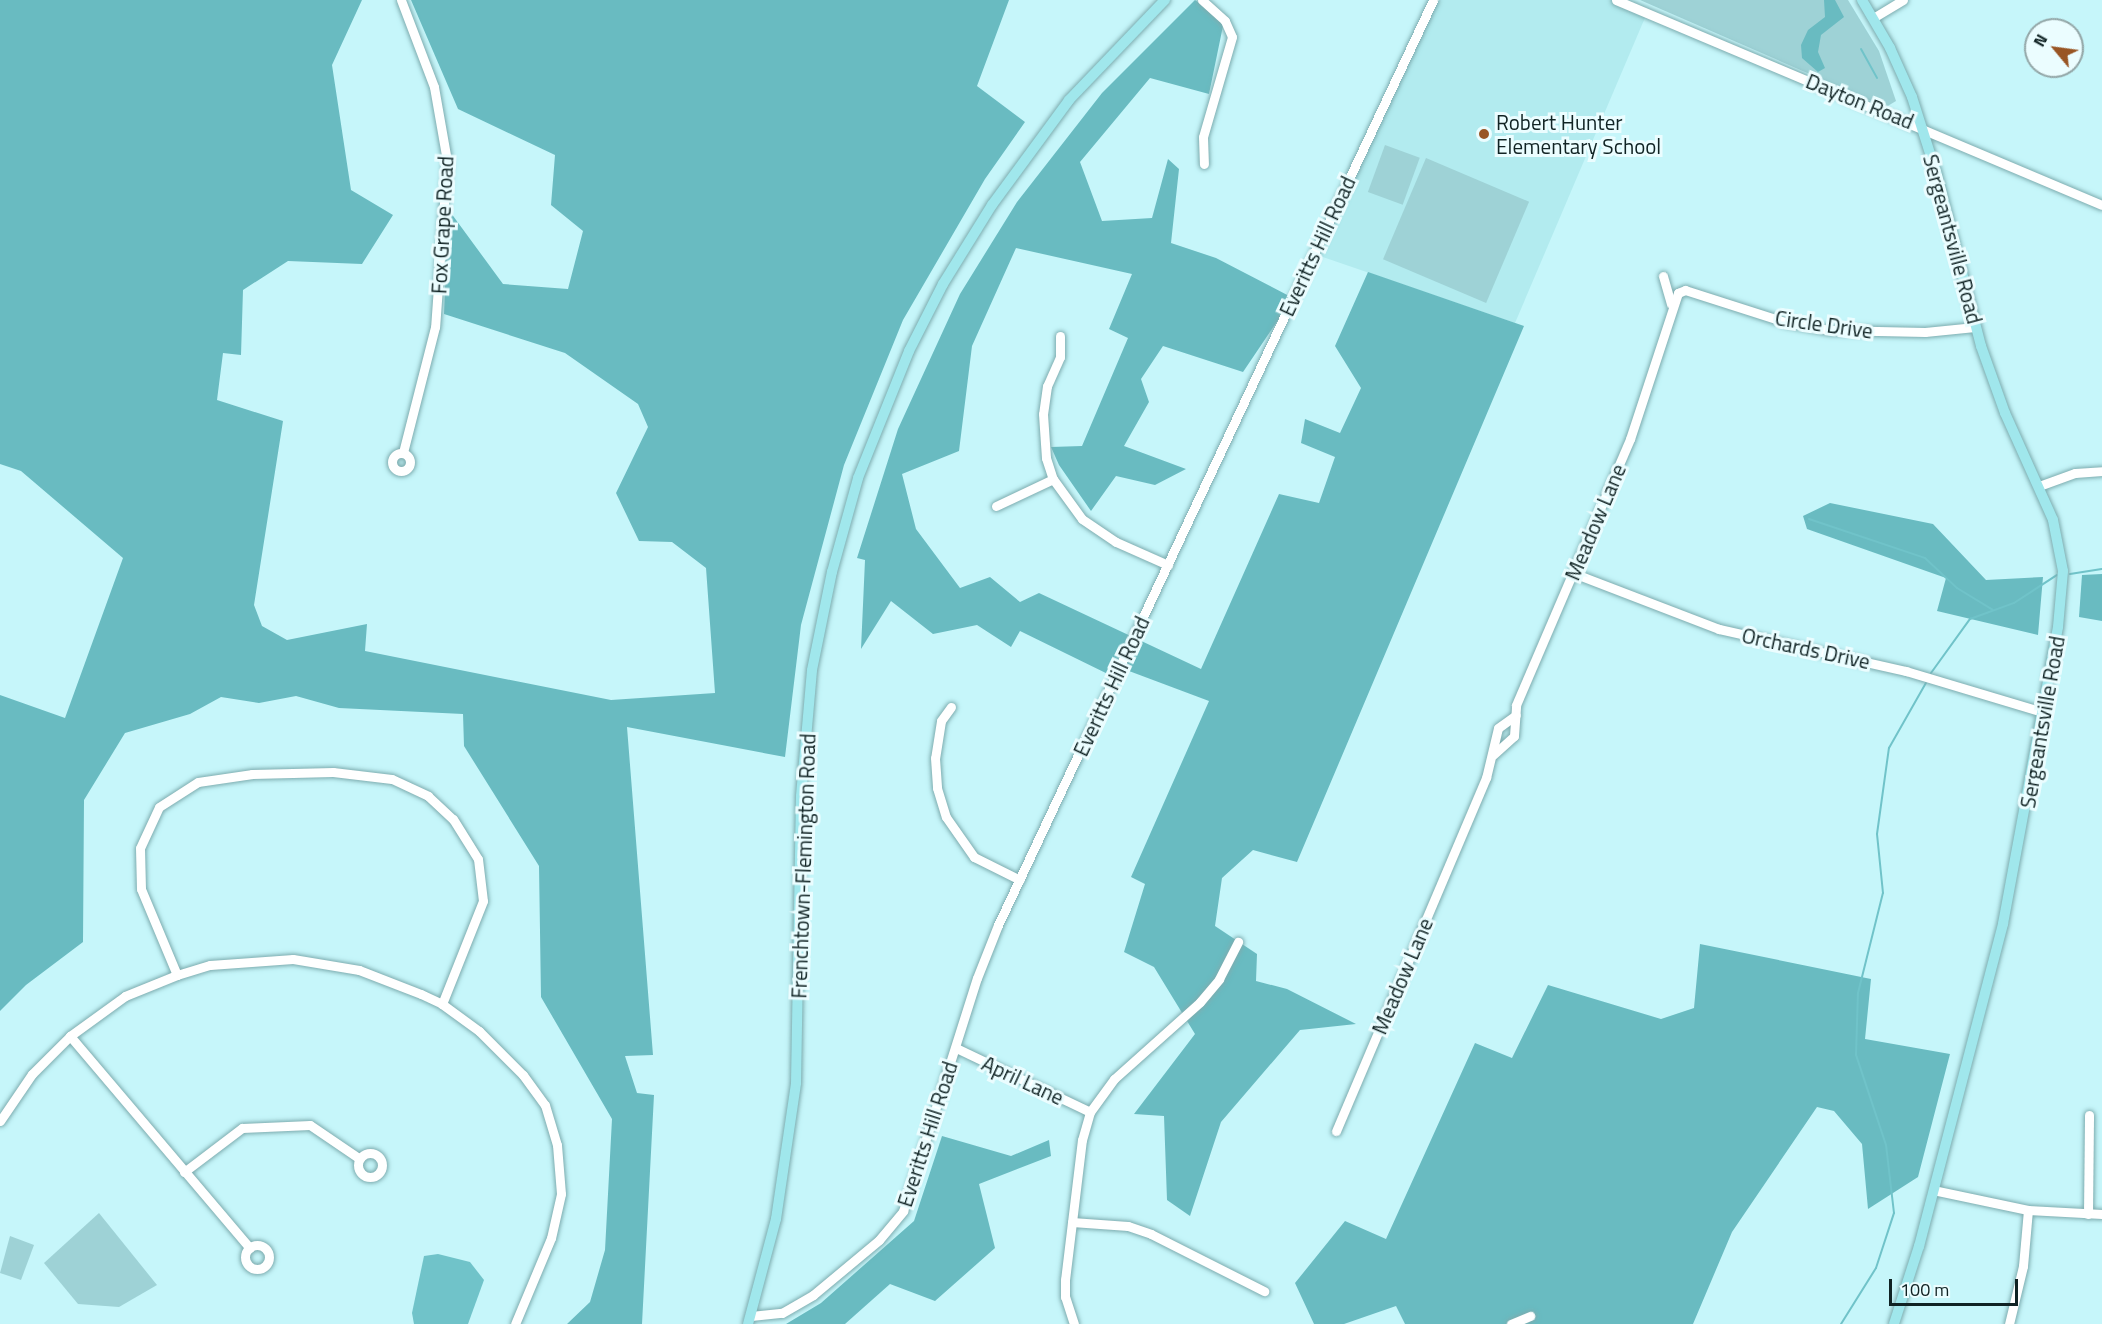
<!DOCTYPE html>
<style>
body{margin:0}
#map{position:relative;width:2102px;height:1324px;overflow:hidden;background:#c6f6fa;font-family:"Titillium Web",sans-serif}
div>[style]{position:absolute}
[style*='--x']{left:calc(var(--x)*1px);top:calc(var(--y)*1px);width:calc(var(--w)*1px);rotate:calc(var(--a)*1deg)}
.built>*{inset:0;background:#b2ebef}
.green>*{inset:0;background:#9ed2d6;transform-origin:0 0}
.forest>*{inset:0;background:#69bbc1}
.water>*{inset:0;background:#70c3c9}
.stream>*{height:2px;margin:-1px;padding:0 1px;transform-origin:1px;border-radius:1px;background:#70c3c9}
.roads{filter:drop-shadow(0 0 2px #7dacaf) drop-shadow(0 0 2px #7dacaf)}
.minor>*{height:9px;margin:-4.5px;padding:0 4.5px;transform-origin:4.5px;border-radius:4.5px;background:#fff}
.minor>.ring{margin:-4.5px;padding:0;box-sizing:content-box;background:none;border:9px solid #fff;border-radius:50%}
.major>*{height:10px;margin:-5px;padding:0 5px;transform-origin:5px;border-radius:5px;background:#a0e7ec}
.dots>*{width:16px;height:16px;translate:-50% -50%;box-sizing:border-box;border:3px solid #ebfdff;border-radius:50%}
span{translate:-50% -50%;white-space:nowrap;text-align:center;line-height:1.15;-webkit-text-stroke:6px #ebfdff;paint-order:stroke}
.street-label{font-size:21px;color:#102324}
.poi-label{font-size:21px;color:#102324}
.left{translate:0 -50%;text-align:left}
.north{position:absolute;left:2024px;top:18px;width:60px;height:60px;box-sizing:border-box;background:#ebfdff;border:2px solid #93a6a7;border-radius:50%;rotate:299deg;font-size:16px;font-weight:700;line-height:24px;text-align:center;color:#102324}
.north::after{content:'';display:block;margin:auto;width:21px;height:27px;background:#985524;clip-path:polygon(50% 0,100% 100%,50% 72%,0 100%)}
.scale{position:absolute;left:1889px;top:1279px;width:129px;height:27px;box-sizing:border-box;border:3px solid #102324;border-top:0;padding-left:8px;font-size:18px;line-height:21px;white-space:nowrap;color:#102324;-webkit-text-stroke:4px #ebfdff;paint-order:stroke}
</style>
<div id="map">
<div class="built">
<i style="clip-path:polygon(1437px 0,1616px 0,1647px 13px,1515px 323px,1317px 255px)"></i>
</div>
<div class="green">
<i style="clip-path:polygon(1640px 0,1848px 0,1879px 51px,1896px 101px,1886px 107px,1874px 102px)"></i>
<i style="left:1385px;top:145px;width:37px;height:50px;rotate:20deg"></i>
<i style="left:1426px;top:158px;width:112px;height:110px;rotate:23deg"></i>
<i style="clip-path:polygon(99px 1213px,157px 1285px,119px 1307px,78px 1304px,44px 1263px)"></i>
<i style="clip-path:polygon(10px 1236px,34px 1245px,21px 1280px,0 1273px)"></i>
</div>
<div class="forest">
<i style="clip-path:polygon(0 0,362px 0,332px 65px,351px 190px,393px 215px,362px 264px,288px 261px,243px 290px,241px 355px,223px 353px,217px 400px,283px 421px,254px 605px,262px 626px,287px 640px,367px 624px,365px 651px,611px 700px,715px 693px,706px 568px,672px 542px,639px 541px,616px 493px,648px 427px,638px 404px,565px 353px,444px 314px,448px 209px,503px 284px,568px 289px,583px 231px,551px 205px,555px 155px,458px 109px,411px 0,1009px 0,977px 86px,1025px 122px,985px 179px,903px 320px,844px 465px,801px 625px,785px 757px,627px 727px,653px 1055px,625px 1056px,637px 1093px,654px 1095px,642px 1324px,567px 1324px,590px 1302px,605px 1250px,612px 1119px,541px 997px,539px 866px,464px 746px,463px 714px,339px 708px,296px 696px,259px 703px,221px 697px,190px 714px,125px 733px,84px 800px,83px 942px,26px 985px,0 1011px,0 695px,65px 718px,123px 558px,21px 471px,0 464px)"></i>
<i style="clip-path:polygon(1195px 0,1224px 21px,1209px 94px,1150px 78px,1080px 162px,1102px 221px,1152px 218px,1168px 159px,1179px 169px,1171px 243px,1216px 258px,1293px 298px,1243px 372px,1163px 346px,1141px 379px,1149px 402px,1124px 446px,1186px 469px,1155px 485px,1116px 476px,1091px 511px,1059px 465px,1051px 447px,1082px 446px,1128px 338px,1109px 329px,1132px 274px,1016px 248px,972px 346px,959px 451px,902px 474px,916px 529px,960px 588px,990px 577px,1020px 602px,1039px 593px,1201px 669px,1279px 494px,1319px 503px,1335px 457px,1301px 443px,1305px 419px,1340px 433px,1361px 388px,1335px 346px,1368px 272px,1524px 326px,1297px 862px,1253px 850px,1222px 878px,1215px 926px,1257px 954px,1256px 981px,1287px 989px,1356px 1024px,1300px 1030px,1221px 1122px,1190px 1216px,1167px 1200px,1164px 1116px,1134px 1114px,1195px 1034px,1154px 967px,1124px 952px,1145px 884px,1131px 877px,1209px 701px,1121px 668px,1116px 678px,1020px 631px,1011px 647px,977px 625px,933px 634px,891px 601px,861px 649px,865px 560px,857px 558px,898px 429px,960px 294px,1017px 202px,1102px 93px)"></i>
<i style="clip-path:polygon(1824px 0,1835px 0,1844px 17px,1821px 35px,1818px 52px,1825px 68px,1818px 72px,1802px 58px,1801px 45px,1808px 30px,1825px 17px)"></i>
<i style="clip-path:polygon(1830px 503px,1933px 524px,1986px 580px,2043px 577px,2038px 635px,1937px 611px,1946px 578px,1807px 529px,1803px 516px)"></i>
<i style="clip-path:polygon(2102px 574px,2102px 621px,2079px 617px,2082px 575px)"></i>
<i style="clip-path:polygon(1700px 944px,1871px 979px,1865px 1039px,1950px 1054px,1918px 1177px,1868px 1209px,1862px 1144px,1834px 1111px,1817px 1107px,1732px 1232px,1693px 1324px,1405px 1324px,1396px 1306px,1344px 1324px,1314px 1324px,1295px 1283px,1345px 1221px,1386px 1239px,1475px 1043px,1512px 1058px,1548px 985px,1661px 1019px,1694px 1008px)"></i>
<i style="clip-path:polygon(942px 1136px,1011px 1156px,1049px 1140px,1051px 1156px,979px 1184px,995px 1248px,935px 1301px,890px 1284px,845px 1324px,786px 1324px,821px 1303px,914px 1221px)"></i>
</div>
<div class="water">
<i style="clip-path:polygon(438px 1254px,470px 1262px,484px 1280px,468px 1324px,414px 1324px,412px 1313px,424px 1256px)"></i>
</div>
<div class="stream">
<i style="--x:1861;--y:49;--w:33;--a:61"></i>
<i style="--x:1809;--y:519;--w:122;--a:18.6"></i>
<i style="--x:1925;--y:558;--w:44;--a:43.2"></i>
<i style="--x:1957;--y:588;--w:42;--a:31.4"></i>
<i style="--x:2070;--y:574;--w:32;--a:-9"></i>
<i style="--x:1931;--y:673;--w:67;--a:-54.2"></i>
<i style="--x:1970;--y:619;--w:47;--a:-20"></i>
<i style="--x:2014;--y:603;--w:51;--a:-33.1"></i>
<i style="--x:1841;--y:1324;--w:66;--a:-58"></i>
<i style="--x:1876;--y:1268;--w:58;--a:-71.9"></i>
<i style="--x:1894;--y:1213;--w:68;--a:-96.7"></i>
<i style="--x:1886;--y:1145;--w:95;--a:-108.4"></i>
<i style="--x:1856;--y:1055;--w:62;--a:-88.2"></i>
<i style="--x:1858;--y:993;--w:103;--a:-76"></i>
<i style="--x:1883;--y:893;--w:59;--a:-95.8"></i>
<i style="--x:1877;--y:834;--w:87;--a:-82.1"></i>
<i style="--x:1889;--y:748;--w:75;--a:-60.4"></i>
</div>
<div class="roads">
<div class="minor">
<i style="--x:401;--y:0;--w:93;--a:69.2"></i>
<i style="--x:434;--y:87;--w:75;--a:80"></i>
<i style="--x:447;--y:161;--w:166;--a:94.1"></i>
<i style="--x:435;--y:327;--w:130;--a:104.3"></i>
<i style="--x:1202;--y:0;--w:31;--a:42"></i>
<i style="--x:1225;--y:21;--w:17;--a:66"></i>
<i style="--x:1232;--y:37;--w:104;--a:106.2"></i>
<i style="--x:1203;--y:137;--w:27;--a:88"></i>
<i style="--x:1616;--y:0;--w:527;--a:22.87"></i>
<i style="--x:1873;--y:18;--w:35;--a:-31"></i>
<i style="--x:1663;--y:276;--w:29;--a:74"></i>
<i style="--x:1060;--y:336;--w:21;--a:90"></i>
<i style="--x:1060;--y:357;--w:32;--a:114"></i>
<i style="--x:1047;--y:386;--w:28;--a:98"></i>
<i style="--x:1043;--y:414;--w:44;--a:86.1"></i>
<i style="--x:1046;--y:458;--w:22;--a:72"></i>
<i style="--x:1053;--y:479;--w:49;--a:54.1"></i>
<i style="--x:1082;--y:519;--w:41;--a:34.1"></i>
<i style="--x:1116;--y:542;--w:57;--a:23.9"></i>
<i class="ring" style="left:392px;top:453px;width:9px;height:9px"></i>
<i style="--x:2039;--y:486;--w:38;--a:-20"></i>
<i style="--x:2075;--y:473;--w:27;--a:-4"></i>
<i style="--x:996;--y:506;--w:63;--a:-25.3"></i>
<i style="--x:1573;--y:573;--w:156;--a:21"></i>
<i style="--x:1719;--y:629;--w:192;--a:12.7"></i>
<i style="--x:1906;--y:671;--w:143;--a:16.7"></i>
<i style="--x:951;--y:707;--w:17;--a:126"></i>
<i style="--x:941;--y:721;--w:37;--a:99"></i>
<i style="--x:935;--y:758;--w:30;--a:86"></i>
<i style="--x:937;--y:788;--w:30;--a:73"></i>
<i style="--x:946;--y:817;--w:49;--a:55"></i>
<i style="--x:974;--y:857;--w:51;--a:26.6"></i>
<i style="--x:1493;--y:755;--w:28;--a:-42"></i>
<i style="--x:1514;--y:736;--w:31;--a:-86"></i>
<i style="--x:1516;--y:705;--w:289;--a:-66.8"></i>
<i style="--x:1630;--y:439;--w:154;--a:-71.8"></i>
<i style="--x:1678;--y:293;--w:8;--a:-23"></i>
<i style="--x:1685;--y:290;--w:105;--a:17.7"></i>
<i style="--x:1785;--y:322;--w:46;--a:10.1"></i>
<i style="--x:1830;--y:330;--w:95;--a:1.2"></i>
<i style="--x:1925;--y:332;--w:50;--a:-5.7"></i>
<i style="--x:177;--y:975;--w:93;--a:-112.7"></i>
<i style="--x:141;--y:889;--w:41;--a:-91.4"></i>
<i style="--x:140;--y:848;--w:45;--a:-65.1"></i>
<i style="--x:159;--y:807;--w:46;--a:-32.7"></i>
<i style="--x:198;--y:782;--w:55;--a:-8.4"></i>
<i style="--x:252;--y:774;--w:81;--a:-1.4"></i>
<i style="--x:333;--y:772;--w:59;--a:6.8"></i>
<i style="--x:392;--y:779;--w:40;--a:25"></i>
<i style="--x:428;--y:796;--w:34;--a:43"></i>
<i style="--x:453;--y:819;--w:47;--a:58"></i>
<i style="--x:478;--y:859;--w:42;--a:83.2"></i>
<i style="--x:483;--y:901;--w:111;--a:111.7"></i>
<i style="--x:70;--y:1036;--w:278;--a:49.7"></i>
<i style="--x:956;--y:1048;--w:148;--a:25.5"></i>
<i style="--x:0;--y:1121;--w:57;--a:-55.8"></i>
<i style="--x:32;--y:1074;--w:54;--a:-45"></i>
<i style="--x:70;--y:1036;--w:68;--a:-36"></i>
<i style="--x:125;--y:996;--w:56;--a:-22"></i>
<i style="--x:177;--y:975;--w:34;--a:-17"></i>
<i style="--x:210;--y:965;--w:83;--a:-4.1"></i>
<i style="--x:293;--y:959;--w:67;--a:9.5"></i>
<i style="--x:359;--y:970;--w:66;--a:21.2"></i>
<i style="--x:421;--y:994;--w:23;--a:25"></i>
<i style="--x:442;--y:1004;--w:46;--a:36.1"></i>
<i style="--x:479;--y:1031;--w:62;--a:45"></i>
<i style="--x:523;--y:1075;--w:37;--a:54"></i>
<i style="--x:545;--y:1105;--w:42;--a:73.3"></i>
<i style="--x:557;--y:1145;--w:49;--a:85.3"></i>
<i style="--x:561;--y:1194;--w:45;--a:102.8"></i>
<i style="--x:551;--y:1238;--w:93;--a:112.7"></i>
<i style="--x:1336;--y:1131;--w:384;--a:-67"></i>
<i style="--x:1486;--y:778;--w:51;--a:-76.5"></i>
<i style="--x:1498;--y:728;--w:22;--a:-36"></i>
<i class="ring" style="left:358px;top:1153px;width:15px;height:15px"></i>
<i style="--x:184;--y:1172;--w:73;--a:-37.2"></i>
<i style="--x:242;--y:1128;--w:68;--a:-2.5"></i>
<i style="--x:310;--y:1125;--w:60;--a:34.2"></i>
<i style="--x:1933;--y:1190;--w:97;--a:11.9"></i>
<i style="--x:2028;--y:1210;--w:74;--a:3.1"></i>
<i style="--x:2088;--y:1214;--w:99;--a:-89.4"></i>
<i style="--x:1072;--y:1222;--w:56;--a:4.1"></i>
<i style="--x:1128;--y:1226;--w:24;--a:19"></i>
<i style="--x:1151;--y:1234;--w:127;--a:26.8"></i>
<i class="ring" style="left:245px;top:1245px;width:15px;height:15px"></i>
<i style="--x:751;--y:1316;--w:31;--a:-6"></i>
<i style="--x:782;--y:1313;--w:36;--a:-30"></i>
<i style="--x:813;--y:1295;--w:86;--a:-39.8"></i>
<i style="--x:879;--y:1240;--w:38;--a:-50"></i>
<i style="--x:903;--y:1211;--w:244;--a:-72.4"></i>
<i style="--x:977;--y:978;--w:57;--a:-68.4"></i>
<i style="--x:998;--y:925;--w:1022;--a:-64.81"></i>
<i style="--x:1074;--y:1324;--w:28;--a:-108"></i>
<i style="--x:1065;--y:1297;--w:17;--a:-90"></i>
<i style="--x:1065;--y:1280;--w:141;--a:-83.1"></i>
<i style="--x:1082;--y:1140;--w:29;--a:-74"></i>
<i style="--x:1090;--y:1112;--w:41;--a:-54"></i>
<i style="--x:1114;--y:1079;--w:115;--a:-41.8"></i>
<i style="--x:1200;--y:1002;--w:30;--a:-50"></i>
<i style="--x:1219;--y:979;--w:42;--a:-62.8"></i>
<i style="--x:1511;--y:1324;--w:21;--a:-23"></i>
<i style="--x:2009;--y:1324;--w:60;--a:-76.4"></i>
<i style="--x:2023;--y:1266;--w:56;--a:-84.9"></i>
</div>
<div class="major">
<i style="--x:1862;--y:0;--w:56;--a:59.7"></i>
<i style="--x:1890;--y:48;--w:54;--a:65.8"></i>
<i style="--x:1912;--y:97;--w:79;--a:72.3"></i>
<i style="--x:1936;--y:172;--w:180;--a:75.5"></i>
<i style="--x:1981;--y:346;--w:71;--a:70.3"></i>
<i style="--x:2005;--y:413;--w:117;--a:65.8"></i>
<i style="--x:2053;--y:520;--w:52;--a:78.9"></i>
<i style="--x:2063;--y:571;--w:56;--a:95.1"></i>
<i style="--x:2058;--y:627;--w:302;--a:100.5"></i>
<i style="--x:2003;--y:924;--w:333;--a:104.6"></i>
<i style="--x:1919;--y:1246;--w:82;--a:107.8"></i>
<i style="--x:748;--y:1324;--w:109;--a:-75.1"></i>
<i style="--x:776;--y:1219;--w:137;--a:-81.6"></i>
<i style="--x:796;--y:1083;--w:287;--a:-89"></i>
<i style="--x:801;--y:796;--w:126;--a:-85"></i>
<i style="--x:812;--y:670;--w:100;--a:-78.5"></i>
<i style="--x:832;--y:572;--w:98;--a:-74.5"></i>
<i style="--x:858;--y:478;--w:137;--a:-68.1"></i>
<i style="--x:909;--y:351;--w:75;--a:-63.1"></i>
<i style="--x:943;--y:284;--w:93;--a:-58.2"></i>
<i style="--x:992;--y:205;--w:130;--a:-53.7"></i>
<i style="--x:1069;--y:100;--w:139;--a:-46.2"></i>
</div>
</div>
<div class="dots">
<i style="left:1484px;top:134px;background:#985524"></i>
</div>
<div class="street-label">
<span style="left:1860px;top:101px;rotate:22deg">Dayton Road</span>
<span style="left:442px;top:225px;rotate:-87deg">Fox Grape Road</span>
<span style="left:1953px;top:239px;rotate:75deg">Sergeantsville Road</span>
<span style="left:1317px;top:246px;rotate:-65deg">Everitts Hill Road</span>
<span style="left:1824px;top:324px;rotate:8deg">Circle Drive</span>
<span style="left:1595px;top:522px;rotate:-67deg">Meadow Lane</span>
<span style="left:1806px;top:648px;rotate:12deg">Orchards Drive</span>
<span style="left:1111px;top:686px;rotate:-65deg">Everitts Hill Road</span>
<span style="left:2042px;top:722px;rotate:-80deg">Sergeantsville Road</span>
<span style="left:803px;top:866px;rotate:-88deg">Frenchtown-Flemington Road</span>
<span style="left:1402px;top:976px;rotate:-67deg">Meadow Lane</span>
<span style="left:1023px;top:1080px;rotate:25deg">April Lane</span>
<span style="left:927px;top:1134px;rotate:-72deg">Everitts Hill Road</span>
</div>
<div class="poi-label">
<span class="left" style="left:1496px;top:134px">Robert Hunter<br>Elementary School</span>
</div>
<div class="north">N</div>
<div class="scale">100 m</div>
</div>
